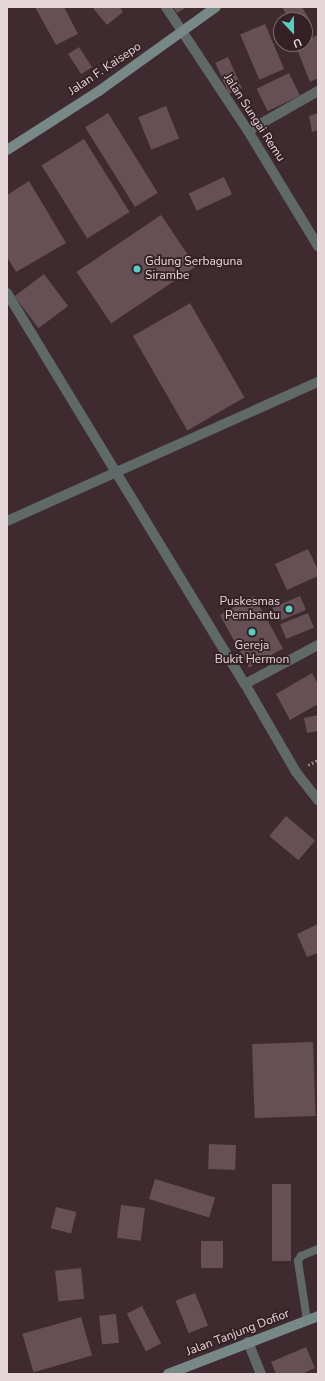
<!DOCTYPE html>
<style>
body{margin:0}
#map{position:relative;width:325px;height:1381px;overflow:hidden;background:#3f2a2f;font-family:"Nunito Sans",sans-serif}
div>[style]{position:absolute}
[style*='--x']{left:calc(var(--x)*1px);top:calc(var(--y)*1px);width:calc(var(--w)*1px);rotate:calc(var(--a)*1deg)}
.building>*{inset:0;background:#664f55;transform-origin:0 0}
.path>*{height:2.5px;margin-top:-1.25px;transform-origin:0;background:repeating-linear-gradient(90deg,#978689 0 2px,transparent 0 4px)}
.lane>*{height:8px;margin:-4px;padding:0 4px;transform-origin:4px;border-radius:4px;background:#5e6968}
.street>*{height:10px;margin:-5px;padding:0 5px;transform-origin:5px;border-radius:5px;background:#5e6968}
.secondary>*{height:10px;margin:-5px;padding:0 5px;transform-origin:5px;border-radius:5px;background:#778986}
.dots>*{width:11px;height:11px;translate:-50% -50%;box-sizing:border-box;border:2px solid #342025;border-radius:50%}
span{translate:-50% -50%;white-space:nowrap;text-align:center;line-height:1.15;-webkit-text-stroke:3.5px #342025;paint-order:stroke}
.street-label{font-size:12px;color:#e5d7d9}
.poi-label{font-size:12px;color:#e5d7d9}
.left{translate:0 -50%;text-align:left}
.right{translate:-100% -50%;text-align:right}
.frame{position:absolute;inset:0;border:8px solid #e5d7d9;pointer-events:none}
.north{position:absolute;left:273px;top:12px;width:40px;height:40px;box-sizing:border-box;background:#342025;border:1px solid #7b696d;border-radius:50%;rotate:158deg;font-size:11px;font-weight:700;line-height:16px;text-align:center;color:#e5d7d9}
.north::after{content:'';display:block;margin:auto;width:14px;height:18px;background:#57cec1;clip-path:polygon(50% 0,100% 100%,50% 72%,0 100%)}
</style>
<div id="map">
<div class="building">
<i style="clip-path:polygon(35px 7px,64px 7px,78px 34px,56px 45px)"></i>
<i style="clip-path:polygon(92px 7px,120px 7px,123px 12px,107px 25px)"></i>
<i style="clip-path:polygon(173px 7px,187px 7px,177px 13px)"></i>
<i style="clip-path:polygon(282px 7px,302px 7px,310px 21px,305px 24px,305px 20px,290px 20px)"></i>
<i style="left:265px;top:24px;width:49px;height:27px;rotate:67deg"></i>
<i style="clip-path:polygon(318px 35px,318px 78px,310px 82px,295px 44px,305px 44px,305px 40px)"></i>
<i style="left:79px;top:47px;width:24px;height:13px;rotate:57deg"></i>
<i style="left:228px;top:57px;width:34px;height:14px;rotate:66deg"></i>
<i style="left:289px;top:73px;width:25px;height:36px;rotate:64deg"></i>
<i style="left:166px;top:106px;width:35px;height:30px;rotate:68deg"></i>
<i style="left:108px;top:113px;width:94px;height:27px;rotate:58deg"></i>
<i style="clip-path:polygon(318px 113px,318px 130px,312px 132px,309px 116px)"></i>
<i style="left:84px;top:139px;width:86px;height:50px;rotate:58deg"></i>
<i style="left:224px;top:177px;width:19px;height:39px;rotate:65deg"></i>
<i style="clip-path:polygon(29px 181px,66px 243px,16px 272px,7px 257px,7px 195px)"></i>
<i style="left:161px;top:215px;width:62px;height:102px;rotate:56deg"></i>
<i style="left:44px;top:274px;width:40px;height:37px;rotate:53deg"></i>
<i style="left:190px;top:303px;width:109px;height:66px;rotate:60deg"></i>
<i style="clip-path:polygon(308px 549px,318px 570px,318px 576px,287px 590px,275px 564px)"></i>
<i style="left:254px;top:596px;width:60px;height:39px;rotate:61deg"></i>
<i style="left:300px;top:596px;width:15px;height:30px;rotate:67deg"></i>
<i style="left:308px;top:613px;width:16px;height:30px;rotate:68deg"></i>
<i style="clip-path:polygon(312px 673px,318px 684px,318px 704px,290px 720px,276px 694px)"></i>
<i style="clip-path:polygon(318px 715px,318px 731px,307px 733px,304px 718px)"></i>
<i style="left:286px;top:816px;width:38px;height:26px;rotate:40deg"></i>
<i style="clip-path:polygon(318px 924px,318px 953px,307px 957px,297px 934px)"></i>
<i style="left:313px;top:1042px;width:74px;height:61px;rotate:88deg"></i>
<i style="left:209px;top:1144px;width:27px;height:25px;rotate:2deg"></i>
<i style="left:155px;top:1179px;width:63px;height:21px;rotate:17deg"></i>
<i style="left:272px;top:1184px;width:19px;height:77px"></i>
<i style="left:121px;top:1205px;width:24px;height:33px;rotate:7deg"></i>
<i style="left:56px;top:1207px;width:21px;height:22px;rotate:14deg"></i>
<i style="left:201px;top:1241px;width:22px;height:27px"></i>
<i style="left:81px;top:1268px;width:31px;height:26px;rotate:84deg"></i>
<i style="left:195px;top:1293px;width:35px;height:21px;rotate:68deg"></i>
<i style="left:142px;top:1306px;width:42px;height:17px;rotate:63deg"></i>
<i style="left:116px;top:1314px;width:29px;height:17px;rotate:84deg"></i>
<i style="left:81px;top:1317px;width:40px;height:61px;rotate:74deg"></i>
<i style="clip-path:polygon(306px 1347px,315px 1368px,302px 1374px,276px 1374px,271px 1362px)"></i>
</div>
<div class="path">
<i style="--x:308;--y:765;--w:11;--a:-27"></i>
</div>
<div class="lane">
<i style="--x:307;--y:1320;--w:60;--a:-98.7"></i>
<i style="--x:298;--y:1261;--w:6;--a:-59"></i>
<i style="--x:301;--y:1256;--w:18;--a:-22"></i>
</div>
<div class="street">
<i style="--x:166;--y:7;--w:149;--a:56.5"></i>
<i style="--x:248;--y:131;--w:135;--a:58.7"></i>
<i style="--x:248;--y:131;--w:81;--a:-29.7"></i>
<i style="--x:7;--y:293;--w:458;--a:58.7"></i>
<i style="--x:245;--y:684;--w:102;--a:59.9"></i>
<i style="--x:296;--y:772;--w:36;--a:52"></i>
<i style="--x:7;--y:521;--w:341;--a:-24.1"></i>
<i style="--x:245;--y:684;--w:83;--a:-28.1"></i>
<i style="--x:248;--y:1342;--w:35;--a:68"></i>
</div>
<div class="secondary">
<i style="--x:7;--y:150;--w:109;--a:-32.7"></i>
<i style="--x:99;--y:91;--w:144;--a:-35.7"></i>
<i style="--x:168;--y:1374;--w:161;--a:-21.1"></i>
</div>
<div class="dots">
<i style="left:137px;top:269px;background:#57cec1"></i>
<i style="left:289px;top:609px;background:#57cec1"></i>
<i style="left:252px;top:632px;background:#57cec1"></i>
</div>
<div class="street-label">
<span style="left:105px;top:69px;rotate:-34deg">Jalan F. Kaisepo</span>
<span style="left:254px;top:118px;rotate:57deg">Jalan Sungai Remu</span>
<span style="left:238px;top:1333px;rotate:-21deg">Jalan Tanjung Dofior</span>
</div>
<div class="poi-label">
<span class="left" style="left:145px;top:269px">Gdung Serbaguna<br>Sirambe</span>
<span class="right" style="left:280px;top:609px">Puskesmas<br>Pembantu</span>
<span style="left:252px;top:653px">Gereja<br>Bukit Hermon</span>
</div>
<div class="frame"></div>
<div class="north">U</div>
</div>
